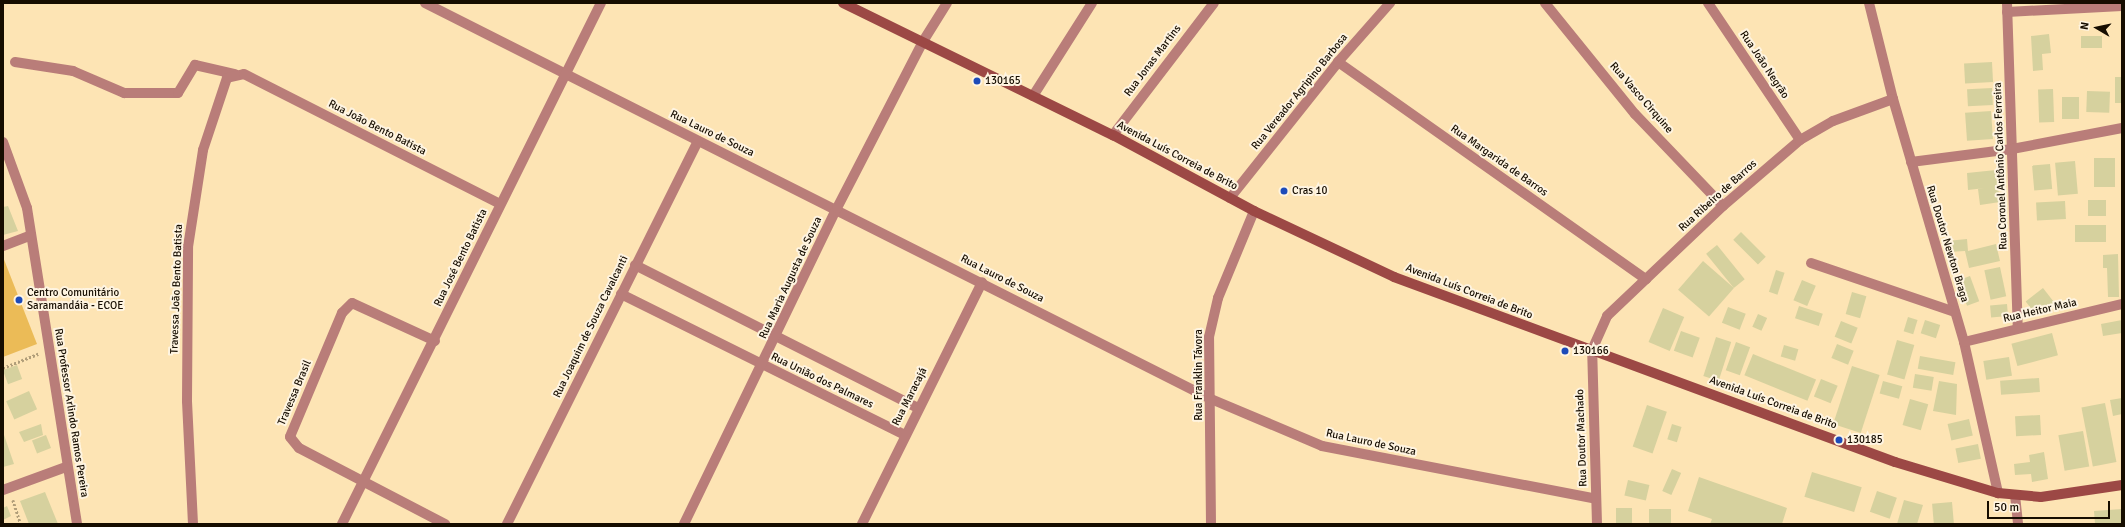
<!DOCTYPE html>
<meta charset="utf-8">
<style>
body{margin:0}
#map{position:relative;width:2125px;height:527px;overflow:hidden;background:#fde4b4;font-family:Signika,sans-serif}
div>[style]{position:absolute}
[style*='--x']{left:calc(var(--x)*1px);top:calc(var(--y)*1px);width:calc(var(--w)*1px);rotate:calc(var(--a)*1deg)}
.green>*{inset:0;background:#ebbb57}
.building>*{inset:0;background:#d6d19e;transform-origin:0 0}
.path>*{height:2.5px;margin-top:-1.25px;transform-origin:0;background:repeating-linear-gradient(90deg,#b19e79 0 2px,transparent 0 4px)}
.street>*{height:10px;margin:-5px;padding:0 5px;transform-origin:5px;border-radius:5px;background:#b97d79}
.secondary>*{height:10px;margin:-5px;padding:0 5px;transform-origin:5px;border-radius:5px;background:#9c4845}
.dots>*{width:11px;height:11px;translate:-50% -50%;box-sizing:border-box;border:2px solid #fef4e1;border-radius:50%}
span{translate:-50% -50%;white-space:nowrap;text-align:center;line-height:1.15;-webkit-text-stroke:4px #fef4e1;paint-order:stroke}
.street-label{font-size:11px;color:#160d00}
.poi-label{font-size:11px;color:#160d00}
.left{translate:0 -50%;text-align:left}
.frame{position:absolute;inset:0;border:4px solid #160d00;pointer-events:none}
.north{position:absolute;left:2077px;top:8px;width:40px;height:40px;-webkit-text-stroke:3px #fef4e1;paint-order:stroke;rotate:279deg;font-size:11px;font-weight:700;line-height:16px;text-align:center;color:#160d00}
.north::after{content:'';display:block;margin:auto;width:14px;height:18px;background:#160d00;clip-path:polygon(50% 0,100% 100%,50% 72%,0 100%)}
.scale{position:absolute;left:1987px;top:501px;width:123px;height:18px;box-sizing:border-box;border:2px solid #160d00;border-top:0;padding-left:5px;font-size:12px;line-height:14px;white-space:nowrap;color:#160d00;-webkit-text-stroke:3px #fef4e1;paint-order:stroke}
</style>
<div id="map">
<div class="green">
<i style="clip-path:polygon(3px 257px,37px 344px,3px 357px)"></i>
</div>
<div class="building">
<i style="clip-path:polygon(2049px 34px,2051px 53px,2042px 54px,2043px 70px,2033px 71px,2031px 36px)"></i>
<i style="left:2081px;top:36px;width:21px;height:12px"></i>
<i style="left:1992px;top:62px;width:20px;height:28px;rotate:87deg"></i>
<i style="left:2115px;top:77px;width:7px;height:26px"></i>
<i style="left:1992px;top:88px;width:17px;height:25px;rotate:87deg"></i>
<i style="left:2053px;top:89px;width:33px;height:15px;rotate:88deg"></i>
<i style="left:2087px;top:91px;width:23px;height:21px;rotate:2deg"></i>
<i style="left:2062px;top:97px;width:17px;height:22px"></i>
<i style="left:1991px;top:111px;width:28px;height:26px;rotate:86deg"></i>
<i style="left:2094px;top:158px;width:21px;height:29px"></i>
<i style="left:2075px;top:161px;width:33px;height:20px;rotate:85deg"></i>
<i style="left:2050px;top:164px;width:25px;height:18px;rotate:85deg"></i>
<i style="clip-path:polygon(1996px 170px,2000px 202px,1980px 205px,1978px 189px,1985px 188px,1968px 190px,1967px 173px)"></i>
<i style="left:2088px;top:200px;width:18px;height:16px"></i>
<i style="left:2065px;top:201px;width:18px;height:29px;rotate:87deg"></i>
<i style="clip-path:polygon(8px 206px,18px 231px,3px 235px,3px 207px)"></i>
<i style="left:2106px;top:225px;width:17px;height:31px;rotate:90deg"></i>
<i style="left:1741px;top:232px;width:35px;height:11px;rotate:45deg"></i>
<i style="clip-path:polygon(1967px 239px,1968px 251px,1996px 244px,2000px 261px,1969px 268px,1965px 251px,1948px 252px,1947px 241px)"></i>
<i style="left:1717px;top:245px;width:44px;height:14px;rotate:51deg"></i>
<i style="clip-path:polygon(2118px 254px,2119px 297px,2108px 297px,2107px 268px,2103px 268px,2103px 255px)"></i>
<i style="left:1703px;top:261px;width:41px;height:38px;rotate:41deg"></i>
<i style="left:2000px;top:267px;width:30px;height:16px;rotate:78deg"></i>
<i style="left:1776px;top:270px;width:9px;height:23px;rotate:18deg"></i>
<i style="left:1970px;top:276px;width:27px;height:13px;rotate:70deg"></i>
<i style="left:1802px;top:280px;width:15px;height:22px;rotate:23deg"></i>
<i style="left:2043px;top:288px;width:18px;height:22px;rotate:52deg"></i>
<i style="left:1852px;top:292px;width:15px;height:23px;rotate:16deg"></i>
<i style="left:2007px;top:304px;width:12px;height:17px;rotate:85deg"></i>
<i style="left:1799px;top:306px;width:25px;height:13px;rotate:18deg"></i>
<i style="left:1728px;top:307px;width:19px;height:17px;rotate:21deg"></i>
<i style="left:1663px;top:308px;width:23px;height:37px;rotate:23deg"></i>
<i style="left:1758px;top:314px;width:10px;height:14px;rotate:24deg"></i>
<i style="left:1908px;top:317px;width:10px;height:15px;rotate:17deg"></i>
<i style="left:1925px;top:320px;width:16px;height:14px;rotate:18deg"></i>
<i style="clip-path:polygon(2122px 320px,2122px 333px,2103px 336px,2101px 324px)"></i>
<i style="left:1841px;top:321px;width:18px;height:17px;rotate:22deg"></i>
<i style="left:1681px;top:331px;width:20px;height:21px;rotate:20deg"></i>
<i style="left:2052px;top:333px;width:23px;height:42px;rotate:75deg"></i>
<i style="left:1716px;top:337px;width:16px;height:41px;rotate:18deg"></i>
<i style="left:1897px;top:340px;width:18px;height:36px;rotate:16deg"></i>
<i style="left:1736px;top:342px;width:15px;height:30px;rotate:20deg"></i>
<i style="left:1837px;top:344px;width:18px;height:15px;rotate:22deg"></i>
<i style="left:1784px;top:345px;width:15px;height:12px;rotate:16deg"></i>
<i style="left:1753px;top:354px;width:68px;height:23px;rotate:22deg"></i>
<i style="left:1920px;top:356px;width:36px;height:13px;rotate:10deg"></i>
<i style="left:2009px;top:357px;width:19px;height:26px;rotate:81deg"></i>
<i style="left:17px;top:365px;width:15px;height:15px;rotate:70deg"></i>
<i style="left:1852px;top:366px;width:29px;height:61px;rotate:18deg"></i>
<i style="left:1915px;top:374px;width:19px;height:14px;rotate:9deg"></i>
<i style="left:2039px;top:378px;width:14px;height:39px;rotate:86deg"></i>
<i style="left:1821px;top:379px;width:18px;height:19px;rotate:22deg"></i>
<i style="left:1883px;top:381px;width:20px;height:13px;rotate:15deg"></i>
<i style="clip-path:polygon(1939px 381px,1957px 384px,1956px 415px,1933px 411px)"></i>
<i style="left:29px;top:391px;width:20px;height:25px;rotate:66deg"></i>
<i style="clip-path:polygon(2122px 398px,2122px 414px,2113px 416px,2110px 400px)"></i>
<i style="left:1910px;top:399px;width:19px;height:27px;rotate:16deg"></i>
<i style="left:2105px;top:403px;width:60px;height:24px;rotate:79deg"></i>
<i style="left:1647px;top:405px;width:21px;height:44px;rotate:19deg"></i>
<i style="left:2040px;top:415px;width:20px;height:25px;rotate:87deg"></i>
<i style="left:1969px;top:419px;width:17px;height:22px;rotate:77deg"></i>
<i style="clip-path:polygon(41px 424px,43px 435px,24px 442px,19px 432px)"></i>
<i style="left:1672px;top:424px;width:10px;height:16px;rotate:17deg"></i>
<i style="left:2083px;top:431px;width:36px;height:25px;rotate:80deg"></i>
<i style="clip-path:polygon(3px 432px,14px 464px,3px 467px)"></i>
<i style="left:46px;top:435px;width:14px;height:15px;rotate:69deg"></i>
<i style="left:1978px;top:444px;width:15px;height:23px;rotate:79deg"></i>
<i style="clip-path:polygon(2044px 452px,2048px 479px,2032px 482px,2031px 474px,2015px 475px,2014px 464px,2030px 462px,2029px 455px)"></i>
<i style="left:1672px;top:469px;width:10px;height:24px;rotate:24deg"></i>
<i style="left:1812px;top:472px;width:52px;height:26px;rotate:17deg"></i>
<i style="clip-path:polygon(1699px 477px,1787px 508px,1782px 524px,1710px 524px,1712px 519px,1688px 511px)"></i>
<i style="left:1628px;top:480px;width:22px;height:16px;rotate:13deg"></i>
<i style="left:1877px;top:491px;width:21px;height:22px;rotate:19deg"></i>
<i style="clip-path:polygon(45px 492px,58px 524px,29px 524px,20px 501px)"></i>
<i style="clip-path:polygon(1904px 500px,1923px 505px,1917px 524px,1897px 524px)"></i>
<i style="left:1952px;top:502px;width:22px;height:20px;rotate:85deg"></i>
<i style="clip-path:polygon(7px 506px,11px 516px,3px 520px,3px 508px)"></i>
<i style="left:1616px;top:508px;width:16px;height:16px"></i>
<i style="left:1671px;top:509px;width:14px;height:22px;rotate:90deg"></i>
<i style="clip-path:polygon(2122px 509px,2122px 524px,2095px 524px,2094px 511px)"></i>
</div>
<div class="path">
<i style="--x:3;--y:368;--w:38;--a:-22"></i>
<i style="--x:13;--y:500;--w:25;--a:72"></i>
</div>
<div class="street">
<i style="--x:425;--y:3;--w:880;--a:26.74"></i>
<i style="--x:1211;--y:399;--w:121;--a:22.9"></i>
<i style="--x:1322;--y:446;--w:279;--a:10.9"></i>
<i style="--x:1545;--y:3;--w:143;--a:51"></i>
<i style="--x:1635;--y:114;--w:127;--a:46.3"></i>
<i style="--x:1708;--y:3;--w:165;--a:56.1"></i>
<i style="--x:1869;--y:3;--w:99;--a:76"></i>
<i style="--x:1893;--y:99;--w:253;--a:73.7"></i>
<i style="--x:1964;--y:342;--w:155;--a:77.3"></i>
<i style="--x:2007;--y:3;--w:324;--a:88.1"></i>
<i style="--x:2007;--y:12;--w:115;--a:-3"></i>
<i style="--x:15;--y:62;--w:59;--a:8.8"></i>
<i style="--x:73;--y:71;--w:56;--a:23.3"></i>
<i style="--x:124;--y:93;--w:54;--a:0"></i>
<i style="--x:178;--y:93;--w:33;--a:-59"></i>
<i style="--x:195;--y:65;--w:41;--a:12.7"></i>
<i style="--x:1338;--y:62;--w:377;--a:35.2"></i>
<i style="--x:1033;--y:96;--w:110;--a:-57.6"></i>
<i style="--x:1113;--y:135;--w:166;--a:-52.6"></i>
<i style="--x:3;--y:142;--w:70;--a:70"></i>
<i style="--x:27;--y:208;--w:320;--a:81"></i>
<i style="--x:1911;--y:162;--w:102;--a:-7.3"></i>
<i style="--x:2012;--y:149;--w:112;--a:-10.8"></i>
<i style="--x:1230;--y:198;--w:174;--a:-51.5"></i>
<i style="--x:1338;--y:62;--w:79;--a:-48.6"></i>
<i style="--x:3;--y:246;--w:30;--a:-21"></i>
<i style="--x:1811;--y:263;--w:152;--a:18.8"></i>
<i style="--x:635;--y:265;--w:317;--a:26.8"></i>
<i style="--x:621;--y:294;--w:317;--a:26.4"></i>
<i style="--x:435;--y:341;--w:91;--a:-155.4"></i>
<i style="--x:352;--y:303;--w:14;--a:135"></i>
<i style="--x:342;--y:313;--w:134;--a:112.8"></i>
<i style="--x:290;--y:437;--w:14;--a:51"></i>
<i style="--x:299;--y:448;--w:165;--a:27.5"></i>
<i style="--x:1964;--y:342;--w:163;--a:-13.5"></i>
<i style="--x:3;--y:490;--w:67;--a:-20.1"></i>
<i style="--x:2015;--y:495;--w:29;--a:84"></i>
<i style="--x:193;--y:524;--w:123;--a:-92.8"></i>
<i style="--x:187;--y:401;--w:154;--a:-89.6"></i>
<i style="--x:188;--y:247;--w:98;--a:-81.2"></i>
<i style="--x:203;--y:150;--w:76;--a:-71.6"></i>
<i style="--x:227;--y:78;--w:17;--a:-13"></i>
<i style="--x:244;--y:74;--w:287;--a:26.9"></i>
<i style="--x:342;--y:524;--w:582;--a:-63.57"></i>
<i style="--x:507;--y:524;--w:428;--a:-63.5"></i>
<i style="--x:684;--y:524;--w:351;--a:-64.2"></i>
<i style="--x:837;--y:208;--w:186;--a:-62.7"></i>
<i style="--x:922;--y:43;--w:47;--a:-58"></i>
<i style="--x:862;--y:524;--w:270;--a:-63.6"></i>
<i style="--x:1211;--y:524;--w:187;--a:-90.6"></i>
<i style="--x:1209;--y:337;--w:40;--a:-77"></i>
<i style="--x:1218;--y:298;--w:94;--a:-67.5"></i>
<i style="--x:1597;--y:524;--w:174;--a:-91.6"></i>
<i style="--x:1592;--y:350;--w:37;--a:-66"></i>
<i style="--x:1607;--y:316;--w:160;--a:-43.5"></i>
<i style="--x:1723;--y:206;--w:101;--a:-40.6"></i>
<i style="--x:1800;--y:140;--w:38;--a:-30"></i>
<i style="--x:1833;--y:121;--w:64;--a:-20.1"></i>
</div>
<div class="secondary">
<i style="--x:843;--y:3;--w:301;--a:26.1"></i>
<i style="--x:1113;--y:135;--w:160;--a:28.3"></i>
<i style="--x:1254;--y:211;--w:155;--a:25.2"></i>
<i style="--x:1394;--y:277;--w:534;--a:20.27"></i>
<i style="--x:1895;--y:462;--w:108;--a:16.8"></i>
<i style="--x:1998;--y:493;--w:43;--a:5.3"></i>
<i style="--x:2041;--y:497;--w:82;--a:-8.4"></i>
</div>
<div class="dots">
<i style="left:977px;top:81px;background:#1d4bb9"></i>
<i style="left:1284px;top:191px;background:#1d4bb9"></i>
<i style="left:19px;top:300px;background:#1d4bb9"></i>
<i style="left:1565px;top:351px;background:#1d4bb9"></i>
<i style="left:1839px;top:440px;background:#1d4bb9"></i>
</div>
<div class="street-label">
<span style="left:1153px;top:61px;rotate:-53deg">Rua Jonas Martins</span>
<span style="left:1764px;top:65px;rotate:56deg">Rua João Negrão</span>
<span style="left:1300px;top:92px;rotate:-51deg">Rua Vereador Agripino Barbosa</span>
<span style="left:1641px;top:98px;rotate:49deg">Rua Vasco Cirquine</span>
<span style="left:377px;top:128px;rotate:27deg">Rua João Bento Batista</span>
<span style="left:712px;top:134px;rotate:26deg">Rua Lauro de Souza</span>
<span style="left:1177px;top:156px;rotate:28deg">Avenida Luís Correia de Brito</span>
<span style="left:1499px;top:161px;rotate:35deg">Rua Margarida de Barros</span>
<span style="left:2001px;top:166px;rotate:-92deg">Rua Coronel Antônio Carlos Ferreira</span>
<span style="left:1718px;top:196px;rotate:-42deg">Rua Ribeiro de Barros</span>
<span style="left:1947px;top:244px;rotate:73deg">Rua Doutor Newton Braga</span>
<span style="left:461px;top:258px;rotate:-64deg">Rua José Bento Batista</span>
<span style="left:791px;top:278px;rotate:-65deg">Rua Maria Augusta de Souza</span>
<span style="left:1002px;top:279px;rotate:27deg">Rua Lauro de Souza</span>
<span style="left:177px;top:289px;rotate:-88deg">Travessa João Bento Batista</span>
<span style="left:1469px;top:292px;rotate:21deg">Avenida Luís Correia de Brito</span>
<span style="left:2040px;top:311px;rotate:-13deg">Rua Heitor Maia</span>
<span style="left:591px;top:327px;rotate:-64deg">Rua Joaquim de Souza Cavalcanti</span>
<span style="left:1199px;top:375px;rotate:-90deg">Rua Franklin Távora</span>
<span style="left:822px;top:381px;rotate:26deg">Rua União dos Palmares</span>
<span style="left:295px;top:393px;rotate:-67deg">Travessa Brasil</span>
<span style="left:910px;top:397px;rotate:-63deg">Rua Maracajá</span>
<span style="left:1773px;top:403px;rotate:20deg">Avenida Luís Correia de Brito</span>
<span style="left:71px;top:413px;rotate:81deg">Rua Professor Arlindo Ramos Pereira</span>
<span style="left:1582px;top:438px;rotate:-92deg">Rua Doutor Machado</span>
<span style="left:1371px;top:443px;rotate:12deg">Rua Lauro de Souza</span>
</div>
<div class="poi-label">
<span class="left" style="left:985px;top:81px">130165</span>
<span class="left" style="left:1292px;top:191px">Cras 10</span>
<span class="left" style="left:27px;top:300px">Centro Comunitário<br>Saramandáia - ECOE</span>
<span class="left" style="left:1573px;top:351px">130166</span>
<span class="left" style="left:1847px;top:440px">130185</span>
</div>
<div class="frame"></div>
<div class="north">N</div>
<div class="scale">50 m</div>
</div>
